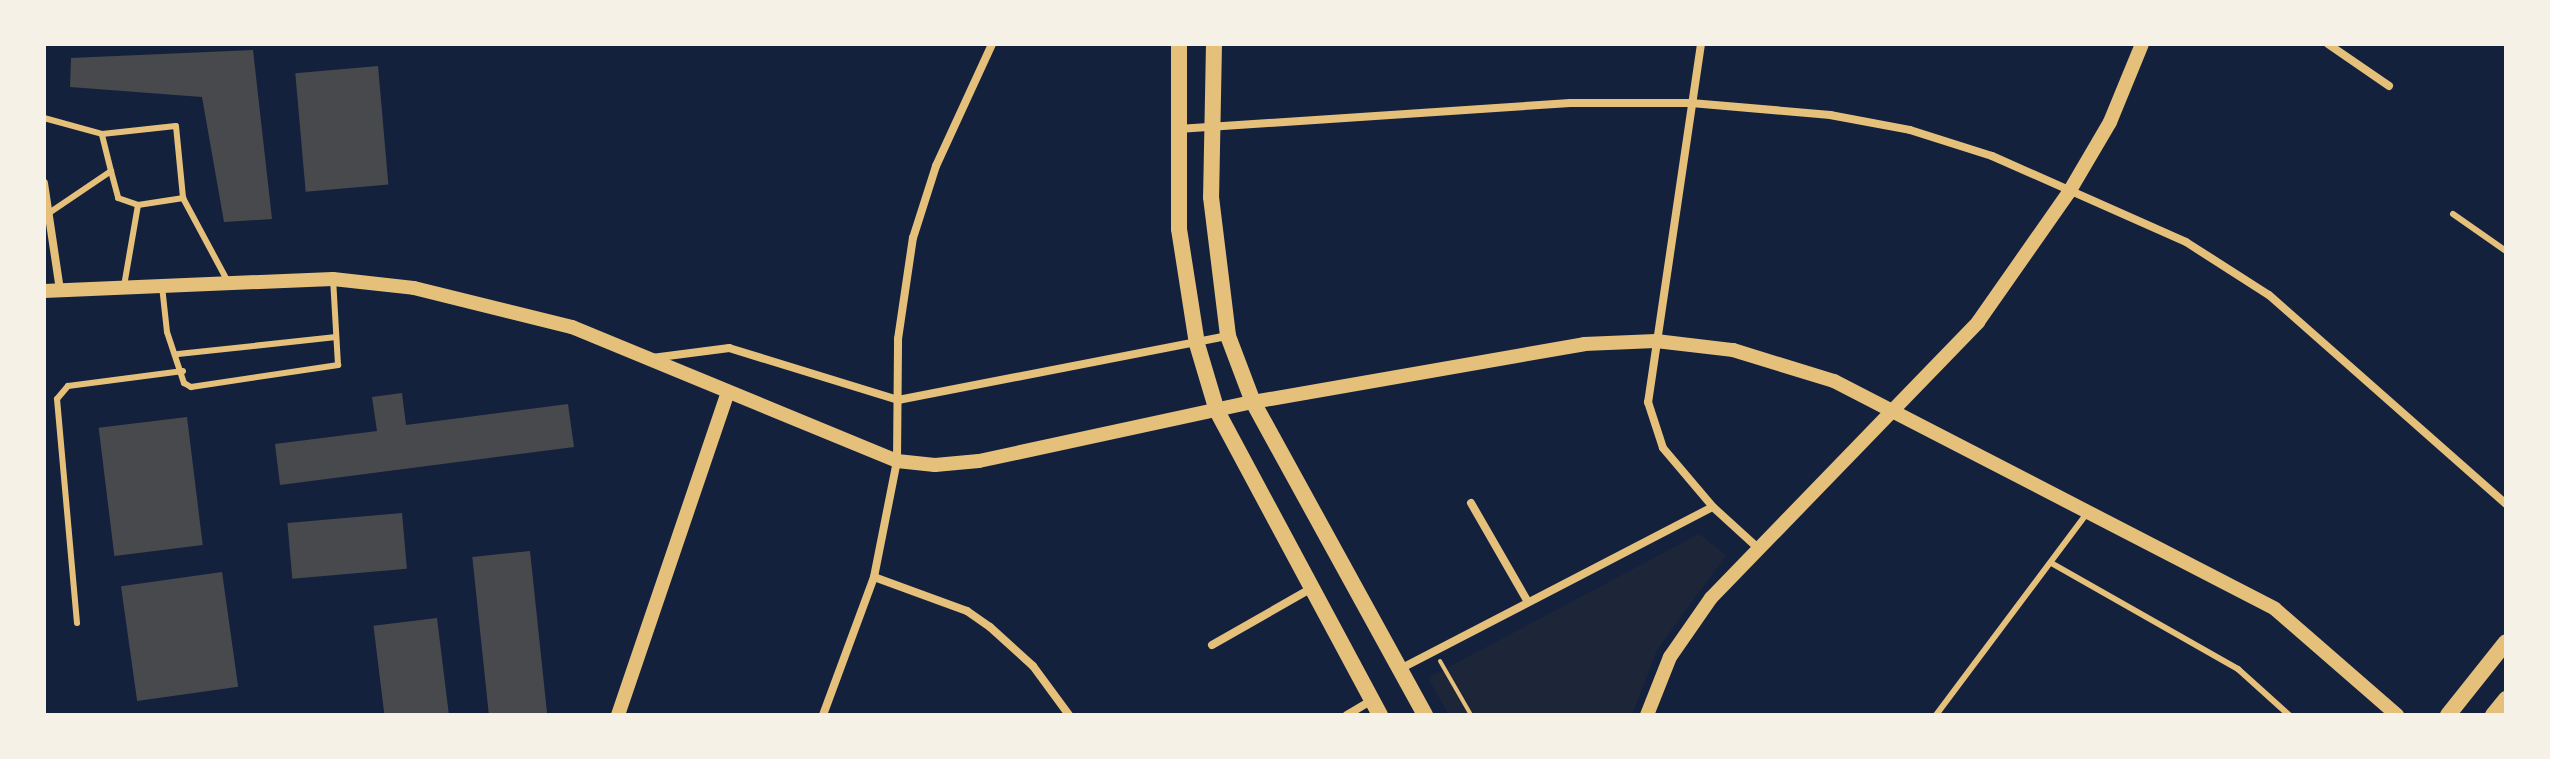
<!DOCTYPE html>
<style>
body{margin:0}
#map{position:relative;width:2550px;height:759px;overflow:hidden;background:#14213d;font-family:Roboto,sans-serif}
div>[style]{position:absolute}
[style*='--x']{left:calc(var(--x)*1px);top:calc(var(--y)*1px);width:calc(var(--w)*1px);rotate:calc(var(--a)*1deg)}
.green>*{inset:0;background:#1d2539}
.building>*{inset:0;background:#48494c;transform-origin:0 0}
.path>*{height:4px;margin:-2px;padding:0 2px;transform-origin:2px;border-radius:2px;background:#e5c07b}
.service>*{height:6px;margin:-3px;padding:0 3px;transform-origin:3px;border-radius:3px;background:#e5c07b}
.minor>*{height:8px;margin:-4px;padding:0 4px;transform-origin:4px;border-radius:4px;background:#e5c07b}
.tertiary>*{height:14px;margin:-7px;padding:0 7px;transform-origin:7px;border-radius:7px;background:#e5c07b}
.secondary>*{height:16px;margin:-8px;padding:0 8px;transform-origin:8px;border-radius:8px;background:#e5c07b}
span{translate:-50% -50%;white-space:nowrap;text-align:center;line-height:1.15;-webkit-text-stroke:7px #f6f1e7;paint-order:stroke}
.frame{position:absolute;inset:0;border:46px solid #f6f1e7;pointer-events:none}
</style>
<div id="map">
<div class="green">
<i style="clip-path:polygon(1699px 534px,1726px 555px,1657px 650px,1632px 715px,1449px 715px,1428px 678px)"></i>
</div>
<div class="building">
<i style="clip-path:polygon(253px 50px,272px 219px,224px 222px,202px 97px,70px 87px,71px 58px)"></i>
<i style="left:378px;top:66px;width:119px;height:83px;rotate:85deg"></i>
<i style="clip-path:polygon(402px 393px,406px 425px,568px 404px,574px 447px,280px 485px,275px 444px,377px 431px,372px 397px)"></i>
<i style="left:187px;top:417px;width:129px;height:89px;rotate:83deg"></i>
<i style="left:402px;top:513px;width:56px;height:115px;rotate:85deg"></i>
<i style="left:530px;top:551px;width:165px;height:58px;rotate:84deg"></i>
<i style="left:222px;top:572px;width:116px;height:102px;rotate:82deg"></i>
<i style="left:437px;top:618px;width:98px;height:64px;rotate:83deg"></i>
</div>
<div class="path">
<i style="--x:1440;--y:661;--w:62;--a:60.1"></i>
</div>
<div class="service">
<i style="--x:44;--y:118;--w:60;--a:15.4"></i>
<i style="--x:102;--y:134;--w:74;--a:-6.2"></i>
<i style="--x:176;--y:126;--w:72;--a:84.4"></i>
<i style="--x:183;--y:198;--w:95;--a:61.8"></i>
<i style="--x:111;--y:171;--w:28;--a:75"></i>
<i style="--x:118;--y:198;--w:21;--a:19"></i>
<i style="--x:49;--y:213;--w:75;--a:-34.1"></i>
<i style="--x:111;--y:171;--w:38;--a:-104"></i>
<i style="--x:2453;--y:214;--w:65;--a:34.9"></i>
<i style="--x:124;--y:286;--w:82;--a:-80.2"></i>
<i style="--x:138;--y:205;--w:46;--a:-8.8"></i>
<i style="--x:162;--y:286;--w:46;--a:83.8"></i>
<i style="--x:167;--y:332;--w:54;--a:71.6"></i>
<i style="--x:184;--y:383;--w:8;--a:30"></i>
<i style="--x:191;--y:387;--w:149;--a:-8.5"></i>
<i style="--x:338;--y:365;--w:86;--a:-93.3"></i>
<i style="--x:178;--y:354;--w:159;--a:-6.1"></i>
<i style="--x:2053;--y:564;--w:213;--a:29.6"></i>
<i style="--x:2238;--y:669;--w:69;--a:42"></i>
<i style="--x:77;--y:623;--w:225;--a:-95.1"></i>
<i style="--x:57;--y:399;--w:17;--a:-50"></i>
<i style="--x:68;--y:386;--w:116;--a:-7.4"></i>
<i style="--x:1936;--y:715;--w:252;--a:-53.2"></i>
</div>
<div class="minor">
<i style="--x:1701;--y:44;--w:362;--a:98.4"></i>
<i style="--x:1648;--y:402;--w:48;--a:71.9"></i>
<i style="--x:1663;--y:448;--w:77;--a:49.7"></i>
<i style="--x:1713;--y:507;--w:62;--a:42.4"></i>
<i style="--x:2328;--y:44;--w:74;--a:34.5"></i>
<i style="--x:1178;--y:129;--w:393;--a:-3.8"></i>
<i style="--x:1570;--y:103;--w:121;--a:0"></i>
<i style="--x:1691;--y:103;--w:140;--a:4.9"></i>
<i style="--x:1830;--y:115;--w:81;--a:10.6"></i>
<i style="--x:1910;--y:130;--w:86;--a:17.6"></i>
<i style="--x:1992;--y:156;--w:212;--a:23.9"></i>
<i style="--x:2186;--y:242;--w:98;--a:32.6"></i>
<i style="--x:2269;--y:295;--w:316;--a:41.4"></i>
<i style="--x:44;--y:183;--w:108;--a:81.5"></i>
<i style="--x:652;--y:358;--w:78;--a:-7.4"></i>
<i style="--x:729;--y:348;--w:177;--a:17.1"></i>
<i style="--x:898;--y:400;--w:336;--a:-11"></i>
<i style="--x:1471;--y:503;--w:114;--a:60.1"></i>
<i style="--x:874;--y:577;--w:99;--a:20.1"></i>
<i style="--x:967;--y:611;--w:28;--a:35"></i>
<i style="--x:990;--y:627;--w:58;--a:42.2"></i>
<i style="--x:1033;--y:666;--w:61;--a:53.7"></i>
<i style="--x:1212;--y:645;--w:115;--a:-29.7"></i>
<i style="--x:1400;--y:669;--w:352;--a:-27.4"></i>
<i style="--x:823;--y:715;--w:147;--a:-69.7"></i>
<i style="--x:874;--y:577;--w:118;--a:-78.8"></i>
<i style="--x:897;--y:461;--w:122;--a:-89.5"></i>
<i style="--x:898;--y:339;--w:102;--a:-81.6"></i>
<i style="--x:913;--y:238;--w:76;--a:-72.3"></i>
<i style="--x:936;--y:166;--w:134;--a:-65.3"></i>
<i style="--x:1347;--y:715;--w:29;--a:-31"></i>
</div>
<div class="tertiary">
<i style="--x:44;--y:291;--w:289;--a:-2.4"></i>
<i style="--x:333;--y:279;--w:81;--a:6.3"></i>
<i style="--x:414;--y:288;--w:163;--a:13.9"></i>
<i style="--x:572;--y:327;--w:352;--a:22.4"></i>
<i style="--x:897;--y:461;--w:38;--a:6"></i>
<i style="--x:935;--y:465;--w:44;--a:-5.2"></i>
<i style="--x:979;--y:461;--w:280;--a:-12.2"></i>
<i style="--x:1253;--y:402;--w:336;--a:-9.9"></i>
<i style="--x:1584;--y:344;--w:72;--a:-2.4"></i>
<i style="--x:1656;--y:341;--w:78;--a:6.7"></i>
<i style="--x:1733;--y:350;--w:106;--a:17.1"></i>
<i style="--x:1834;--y:381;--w:496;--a:27.3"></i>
<i style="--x:2275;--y:609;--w:162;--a:41"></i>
<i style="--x:618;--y:715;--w:341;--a:-71.2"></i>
<i style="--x:1647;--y:715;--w:62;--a:-68.4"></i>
<i style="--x:1670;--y:657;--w:72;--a:-55.2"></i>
<i style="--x:1711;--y:598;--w:384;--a:-45.9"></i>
<i style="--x:1978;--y:322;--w:159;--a:-55"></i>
<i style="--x:2069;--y:192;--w:81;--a:-59.6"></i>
<i style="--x:2110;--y:122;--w:84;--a:-67.7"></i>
</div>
<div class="secondary">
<i style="--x:1179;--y:44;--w:185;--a:90"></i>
<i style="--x:1179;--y:229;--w:116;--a:81.1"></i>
<i style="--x:1197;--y:344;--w:70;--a:73.4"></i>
<i style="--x:1217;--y:411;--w:345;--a:61.8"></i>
<i style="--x:1214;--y:44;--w:153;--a:91.1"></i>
<i style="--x:1211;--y:197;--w:140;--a:83"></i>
<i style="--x:1228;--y:336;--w:71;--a:69.3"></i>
<i style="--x:1253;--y:402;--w:357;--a:61.2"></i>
<i style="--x:2448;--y:715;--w:93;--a:-51.5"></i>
<i style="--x:2493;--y:715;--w:21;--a:-51"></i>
</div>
<div class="frame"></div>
</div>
